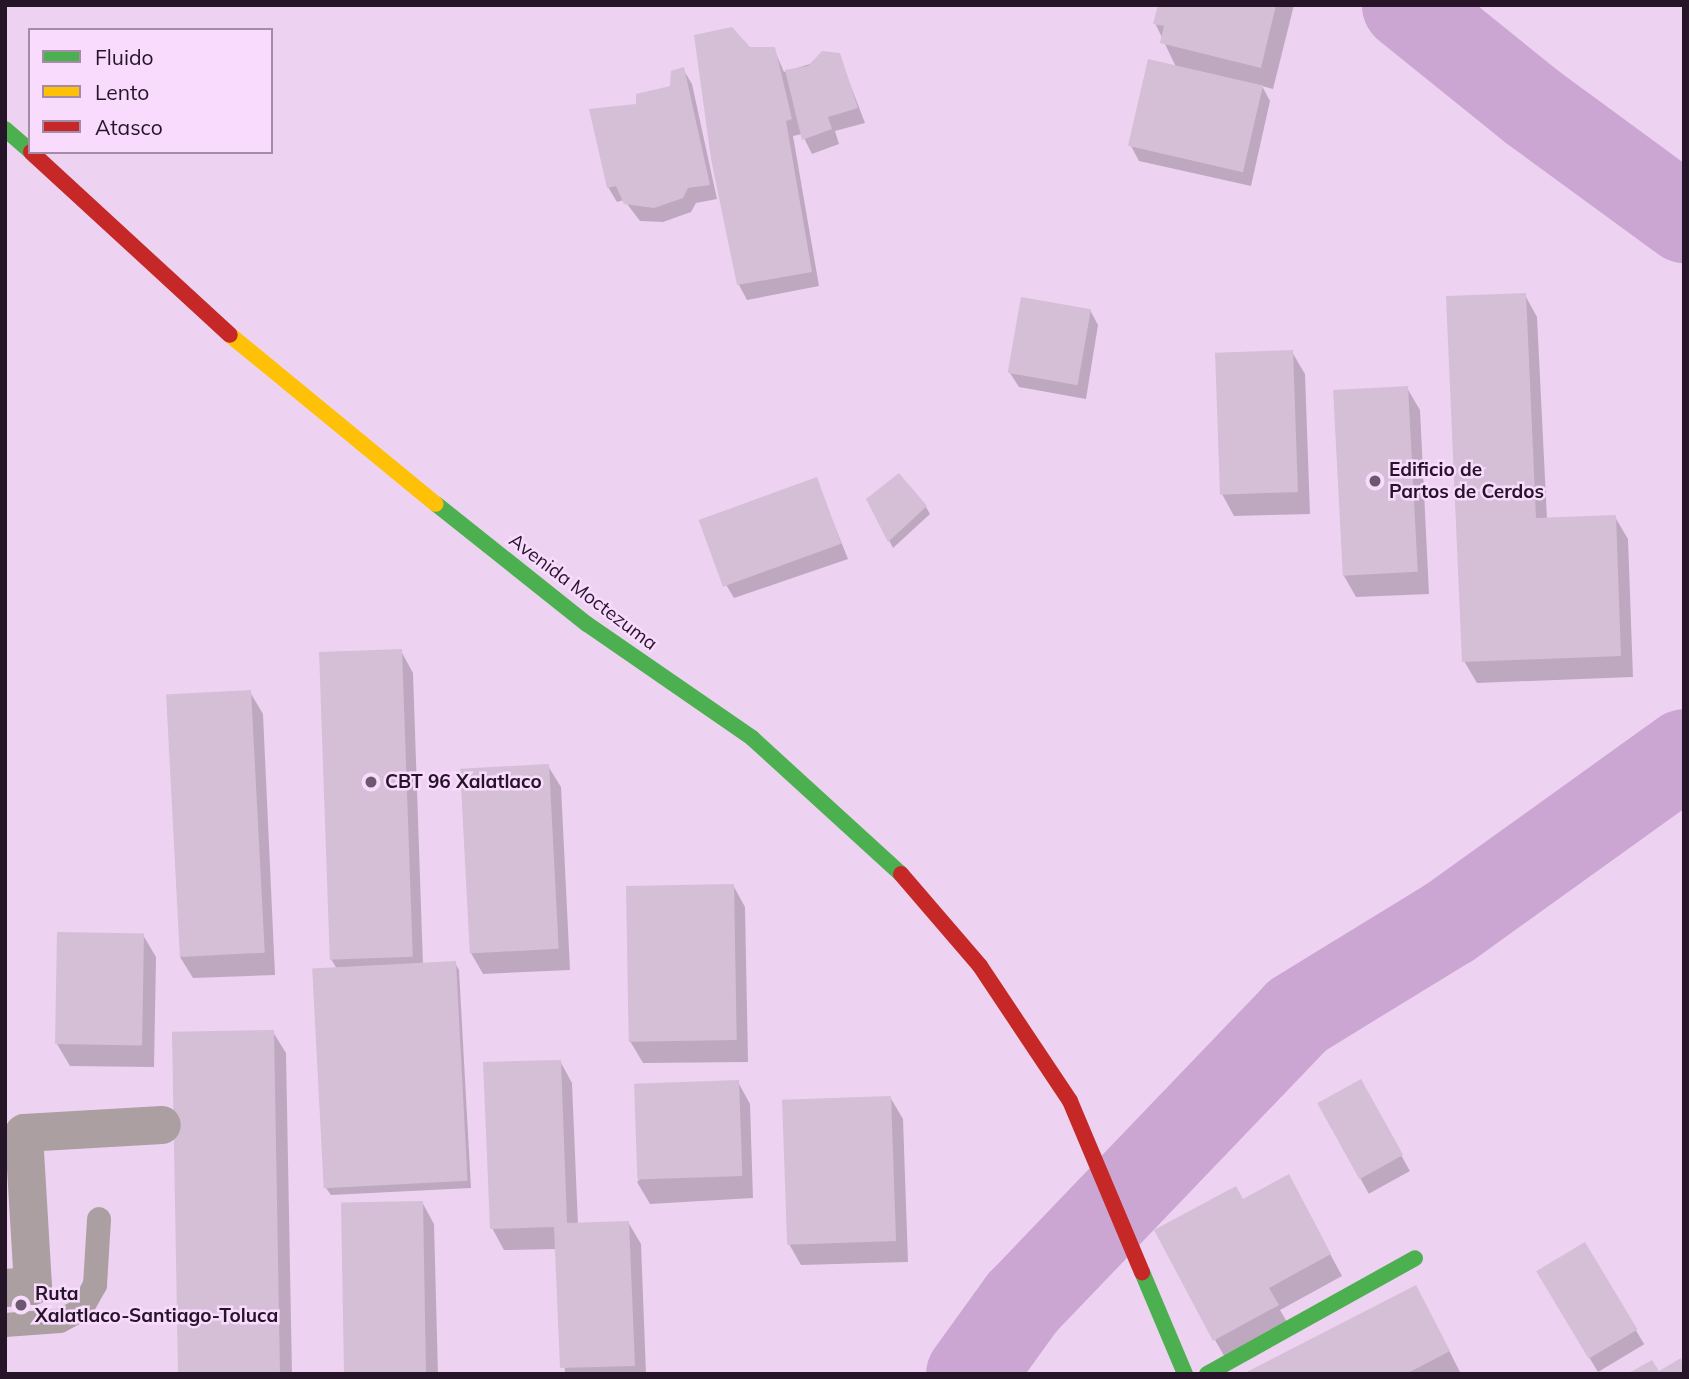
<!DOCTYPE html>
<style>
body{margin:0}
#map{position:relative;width:1689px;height:1379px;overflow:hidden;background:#edd3f1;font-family:Mulish,sans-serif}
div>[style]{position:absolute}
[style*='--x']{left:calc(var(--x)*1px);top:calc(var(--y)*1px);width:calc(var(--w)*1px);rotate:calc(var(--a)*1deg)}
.shadow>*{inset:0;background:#0003;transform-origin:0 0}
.river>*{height:89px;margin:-44.5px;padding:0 44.5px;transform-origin:44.5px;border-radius:44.5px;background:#cca6d3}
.building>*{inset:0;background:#d4bfd7;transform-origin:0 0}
.lane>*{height:24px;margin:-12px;padding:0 12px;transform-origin:12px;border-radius:12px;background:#ab9fa1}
.street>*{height:38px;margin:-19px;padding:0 19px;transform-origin:19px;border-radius:19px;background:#ab9fa1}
.fast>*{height:16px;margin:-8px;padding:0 8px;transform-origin:8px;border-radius:8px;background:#4caf50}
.slow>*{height:16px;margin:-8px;padding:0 8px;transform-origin:8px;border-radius:8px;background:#ffc107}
.jam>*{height:16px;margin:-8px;padding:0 8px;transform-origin:8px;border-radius:8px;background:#c62828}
.dots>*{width:19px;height:19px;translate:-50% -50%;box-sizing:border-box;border:4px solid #f8dbfd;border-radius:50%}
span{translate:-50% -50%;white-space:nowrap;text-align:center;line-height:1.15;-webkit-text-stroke:5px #f8dbfd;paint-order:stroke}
.poi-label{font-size:19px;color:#261529;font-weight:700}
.left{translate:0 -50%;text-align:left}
.street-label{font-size:19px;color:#261529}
.frame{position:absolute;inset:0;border:7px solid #261529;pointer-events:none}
.legend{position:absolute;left:28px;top:28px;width:245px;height:126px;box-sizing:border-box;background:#f8dbfd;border:2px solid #a48ca8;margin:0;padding:9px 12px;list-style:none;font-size:21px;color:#261529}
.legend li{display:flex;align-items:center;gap:14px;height:35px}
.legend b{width:35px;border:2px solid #a48ca8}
</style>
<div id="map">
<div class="shadow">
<i style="clip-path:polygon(1160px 5px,1294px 5px,1273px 89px,1262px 86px,1270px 101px,1251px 186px,1139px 161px,1131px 146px,1176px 67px,1155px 23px)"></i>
<i style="clip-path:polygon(774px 49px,784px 72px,839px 55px,865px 123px,835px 131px,839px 144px,812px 154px,802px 134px,793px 136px,819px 286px,747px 300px,739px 285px,713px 158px)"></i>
<i style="clip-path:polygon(683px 69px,692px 84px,717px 199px,696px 203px,691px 212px,663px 222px,640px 221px,624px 200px,617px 202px,608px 187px,638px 105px,672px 87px)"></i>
<i style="clip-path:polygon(1525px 295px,1537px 317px,1547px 519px,1615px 517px,1628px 539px,1633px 677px,1477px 683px,1464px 661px)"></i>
<i style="clip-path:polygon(1090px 310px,1098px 325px,1086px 399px,1019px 387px,1010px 373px)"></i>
<i style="clip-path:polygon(1292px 352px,1305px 374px,1310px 514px,1234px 516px,1222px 494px)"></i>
<i style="clip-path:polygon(1407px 388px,1420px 410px,1429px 594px,1356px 597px,1344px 576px)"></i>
<i style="clip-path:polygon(816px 479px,848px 559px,734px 598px,725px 583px)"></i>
<i style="clip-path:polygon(868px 499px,926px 507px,930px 514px,893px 548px)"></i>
<i style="clip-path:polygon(401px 651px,413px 673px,423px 965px,455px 963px,459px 970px,471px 1188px,331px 1195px,326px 1188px,337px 969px,331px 959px)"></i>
<i style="clip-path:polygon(250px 692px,263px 714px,275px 975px,193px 978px,180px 957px)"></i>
<i style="clip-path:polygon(548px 766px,561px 787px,570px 970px,483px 974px,471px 953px)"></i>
<i style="clip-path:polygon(733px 885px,745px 907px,748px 1062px,643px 1063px,630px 1041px,628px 887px)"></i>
<i style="clip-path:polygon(143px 935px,156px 957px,154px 1067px,70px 1066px,57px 1044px)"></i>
<i style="clip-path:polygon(273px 1032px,286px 1053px,292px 1374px,179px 1374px)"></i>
<i style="clip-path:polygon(560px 1061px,572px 1083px,578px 1225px,628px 1222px,641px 1244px,646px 1374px,565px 1374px,557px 1249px,504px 1250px,492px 1228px)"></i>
<i style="left:1360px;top:1081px;width:103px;height:47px;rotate:61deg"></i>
<i style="clip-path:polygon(738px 1082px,750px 1104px,753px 1198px,650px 1204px,637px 1182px)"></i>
<i style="clip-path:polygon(890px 1097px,903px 1119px,908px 1262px,801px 1265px,789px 1244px)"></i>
<i style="clip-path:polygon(1300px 1198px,1342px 1276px,1280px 1310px,1290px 1327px,1227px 1361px,1215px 1340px,1242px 1201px)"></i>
<i style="clip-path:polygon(422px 1202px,434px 1224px,438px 1374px,347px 1374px)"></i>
<i style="left:1584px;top:1244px;width:117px;height:54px;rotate:59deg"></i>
<i style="clip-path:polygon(1428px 1309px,1461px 1374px,1247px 1374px)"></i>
</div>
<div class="river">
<i style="--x:1406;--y:5;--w:161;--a:38.9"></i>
<i style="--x:1531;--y:106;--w:190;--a:36.2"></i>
<i style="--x:970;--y:1374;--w:89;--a:-54.2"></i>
<i style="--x:1022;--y:1302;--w:397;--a:-46.2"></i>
<i style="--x:1297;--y:1015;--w:178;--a:-31.5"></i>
<i style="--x:1449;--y:922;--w:289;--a:-35.7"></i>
</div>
<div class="building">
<i style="clip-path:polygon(1158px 5px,1276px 5px,1261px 68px,1160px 43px,1164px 26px,1153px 24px)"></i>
<i style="clip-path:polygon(732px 27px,750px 47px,775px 47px,792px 119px,786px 121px,812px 272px,737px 285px,711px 159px,694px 35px)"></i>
<i style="clip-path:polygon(822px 51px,840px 53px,858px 108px,828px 117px,832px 129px,802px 140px,785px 70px,808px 66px)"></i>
<i style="left:1148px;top:59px;width:118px;height:89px;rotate:13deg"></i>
<i style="clip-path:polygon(684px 67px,710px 185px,688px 188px,683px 198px,654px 208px,624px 204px,616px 186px,607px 188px,589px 109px,636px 104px,636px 94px,670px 86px,671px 71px)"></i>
<i style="clip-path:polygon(1526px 293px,1536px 518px,1616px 515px,1621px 656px,1462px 662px,1446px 296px)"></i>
<i style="left:1021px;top:297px;width:71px;height:77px;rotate:10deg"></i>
<i style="left:1293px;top:350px;width:142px;height:78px;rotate:88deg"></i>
<i style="left:1408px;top:386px;width:186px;height:75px;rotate:87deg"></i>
<i style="clip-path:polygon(899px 473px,927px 506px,888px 542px,866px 499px)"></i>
<i style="left:817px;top:477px;width:71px;height:126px;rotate:70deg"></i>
<i style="left:402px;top:649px;width:308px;height:83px;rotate:88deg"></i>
<i style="left:251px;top:690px;width:263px;height:85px;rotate:87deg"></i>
<i style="left:549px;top:764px;width:185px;height:89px;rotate:87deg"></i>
<i style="left:734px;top:884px;width:156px;height:108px;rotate:89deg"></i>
<i style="left:57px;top:932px;width:87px;height:112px;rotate:1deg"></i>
<i style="left:456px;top:961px;width:220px;height:144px;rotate:87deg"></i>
<i style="left:274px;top:1030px;width:344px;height:102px;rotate:89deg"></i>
<i style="clip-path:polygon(561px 1060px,567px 1223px,629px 1221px,635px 1366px,560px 1368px,554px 1227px,490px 1229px,483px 1062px)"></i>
<i style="left:1361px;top:1079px;width:87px;height:50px;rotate:61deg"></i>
<i style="left:739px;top:1080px;width:96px;height:105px;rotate:88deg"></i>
<i style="left:891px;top:1096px;width:145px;height:109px;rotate:88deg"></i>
<i style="clip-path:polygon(1289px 1174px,1331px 1254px,1269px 1288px,1279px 1305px,1213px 1341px,1154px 1230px,1236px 1186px,1243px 1199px)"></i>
<i style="left:423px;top:1201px;width:173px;height:82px;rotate:89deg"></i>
<i style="left:1585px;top:1242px;width:102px;height:57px;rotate:59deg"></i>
<i style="clip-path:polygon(1416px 1285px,1450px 1351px,1406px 1374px,1243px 1374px)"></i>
<i style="clip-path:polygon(1681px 1358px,1684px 1374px,1627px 1374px,1652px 1360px,1659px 1371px)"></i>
</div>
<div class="lane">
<i style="--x:5;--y:1325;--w:55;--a:-4.2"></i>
<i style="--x:60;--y:1321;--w:24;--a:-28"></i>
<i style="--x:81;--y:1310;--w:29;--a:-61"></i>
<i style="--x:95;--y:1285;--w:66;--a:-86.5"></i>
</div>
<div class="street">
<i style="--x:5;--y:1288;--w:28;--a:-4"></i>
<i style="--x:33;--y:1286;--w:153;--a:-93.4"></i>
<i style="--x:24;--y:1133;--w:138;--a:-3.3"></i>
</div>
<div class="fast">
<i style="--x:5;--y:129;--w:33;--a:41"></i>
<i style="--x:436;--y:504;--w:193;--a:38.5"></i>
<i style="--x:587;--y:624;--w:201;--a:34.6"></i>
<i style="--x:752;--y:738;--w:202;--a:42.4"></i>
<i style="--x:1142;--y:1272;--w:111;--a:67.1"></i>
<i style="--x:1207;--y:1374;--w:238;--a:-29.1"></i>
</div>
<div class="slow">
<i style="--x:230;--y:335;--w:266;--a:39.4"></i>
</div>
<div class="jam">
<i style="--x:31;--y:152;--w:270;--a:42.6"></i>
<i style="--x:901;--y:874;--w:121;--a:49.3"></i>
<i style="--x:980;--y:966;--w:162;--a:56.3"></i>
<i style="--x:1070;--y:1101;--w:186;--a:67.2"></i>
</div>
<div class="dots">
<i style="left:1375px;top:481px;background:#6c586f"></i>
<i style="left:371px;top:782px;background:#6c586f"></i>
<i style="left:21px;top:1305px;background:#6c586f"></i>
</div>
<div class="poi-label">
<span class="left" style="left:1389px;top:481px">Edificio de<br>Partos de Cerdos</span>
<span class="left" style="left:385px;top:782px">CBT 96 Xalatlaco</span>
<span class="left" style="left:35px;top:1305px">Ruta<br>Xalatlaco-Santiago-Toluca</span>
</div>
<div class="street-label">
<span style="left:583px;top:592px;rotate:37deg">Avenida Moctezuma</span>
</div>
<div class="frame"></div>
<ul class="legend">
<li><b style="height:9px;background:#4caf50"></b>Fluido</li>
<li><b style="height:9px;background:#ffc107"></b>Lento</li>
<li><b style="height:9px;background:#c62828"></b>Atasco</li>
</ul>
</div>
